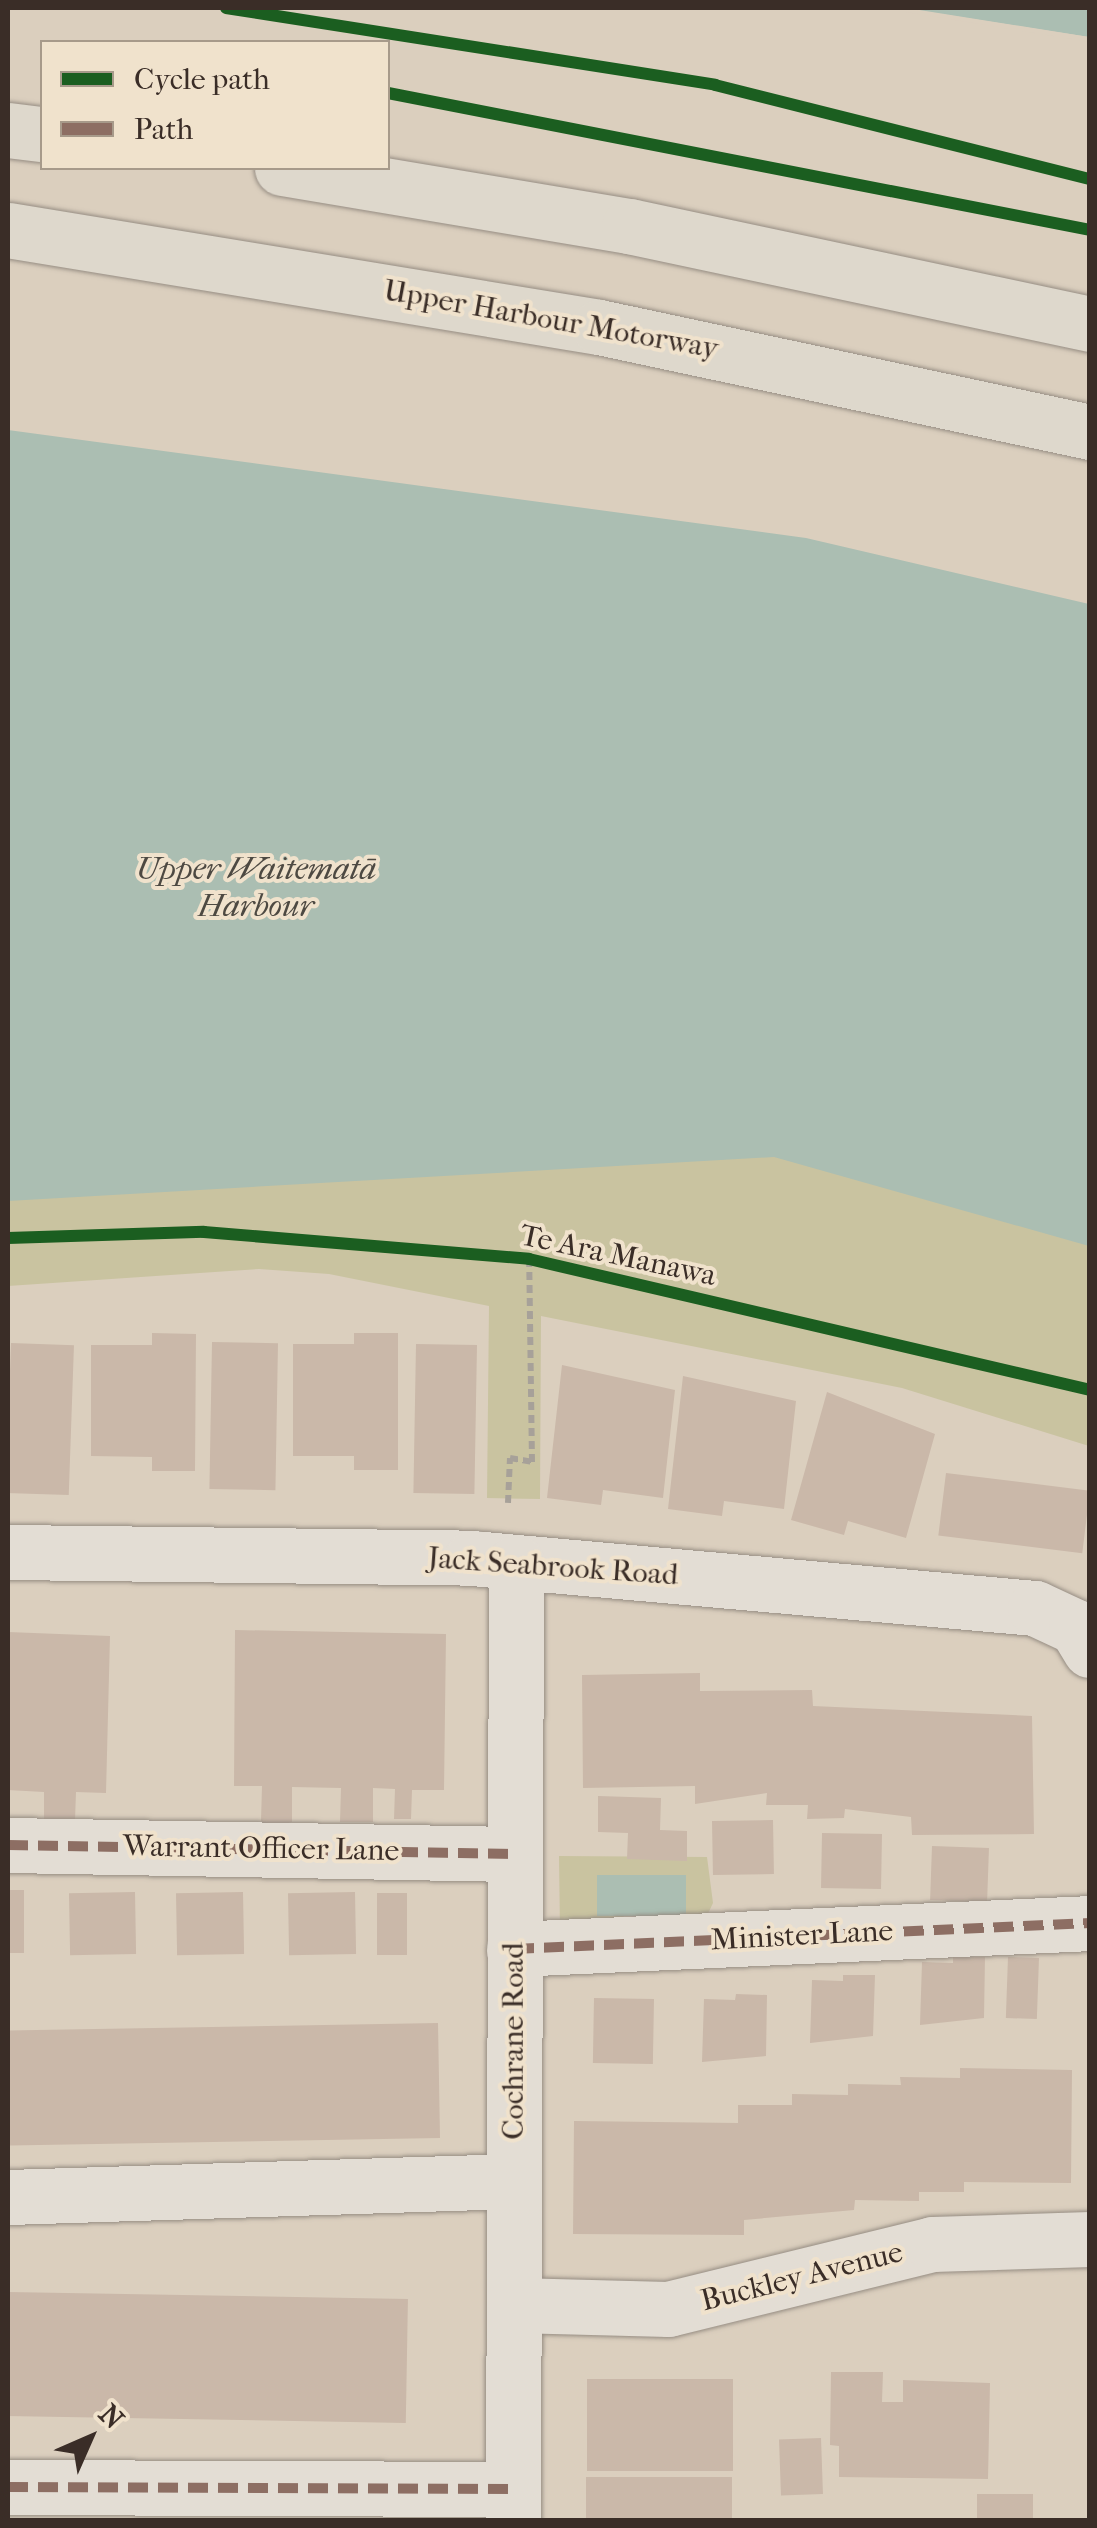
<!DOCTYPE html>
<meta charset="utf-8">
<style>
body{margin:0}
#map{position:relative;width:1097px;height:2528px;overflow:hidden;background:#dbcfbe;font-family:"IM FELL French Canon",serif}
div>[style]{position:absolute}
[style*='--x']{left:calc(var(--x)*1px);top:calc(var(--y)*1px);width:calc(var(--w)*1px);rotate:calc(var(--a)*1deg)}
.green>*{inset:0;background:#c9c3a0}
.water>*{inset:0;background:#abbeb2;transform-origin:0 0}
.pier>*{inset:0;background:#dbcfbe}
.building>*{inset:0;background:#cab8a9;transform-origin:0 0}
.path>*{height:6px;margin-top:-3px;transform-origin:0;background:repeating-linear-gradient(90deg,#a7a199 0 8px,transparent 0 13px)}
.roads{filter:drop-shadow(0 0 2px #968d83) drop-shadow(0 0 2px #968d83)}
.minor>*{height:55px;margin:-27.5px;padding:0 27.5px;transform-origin:27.5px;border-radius:27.5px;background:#e3ddd4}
.motorway>*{height:55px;margin:-27.5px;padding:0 27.5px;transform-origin:27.5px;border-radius:27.5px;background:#ded8cc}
.quiet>*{height:10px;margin-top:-5px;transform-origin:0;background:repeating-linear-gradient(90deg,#8d6e63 0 20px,transparent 0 30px)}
.cycleway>*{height:12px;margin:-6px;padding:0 6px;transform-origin:6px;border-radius:6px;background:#1b5e20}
span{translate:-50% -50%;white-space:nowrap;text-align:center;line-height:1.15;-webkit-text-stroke:8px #f0e2cc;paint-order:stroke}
.street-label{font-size:30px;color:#3a2d27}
.water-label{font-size:32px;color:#4d4942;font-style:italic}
.frame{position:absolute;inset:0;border:10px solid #3a2d27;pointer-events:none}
.legend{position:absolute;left:40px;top:40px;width:350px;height:130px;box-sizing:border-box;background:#f0e2cc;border:2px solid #a79a8a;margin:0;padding:12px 18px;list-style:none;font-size:30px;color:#3a2d27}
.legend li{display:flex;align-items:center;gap:20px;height:50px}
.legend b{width:50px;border:2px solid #a79a8a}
.north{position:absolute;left:40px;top:2388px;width:100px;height:100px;-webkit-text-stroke:8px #f0e2cc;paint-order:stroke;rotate:45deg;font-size:28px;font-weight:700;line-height:40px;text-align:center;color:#3a2d27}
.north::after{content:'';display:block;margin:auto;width:35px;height:45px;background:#3a2d27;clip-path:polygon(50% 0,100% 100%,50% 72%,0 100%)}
</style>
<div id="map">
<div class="green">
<i style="clip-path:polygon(8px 591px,1089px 785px,1089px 1446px,902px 1388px,541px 1316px,540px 1499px,487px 1498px,489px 1306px,329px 1274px,259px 1269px,8px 1286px)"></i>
<i style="clip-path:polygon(559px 1856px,707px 1857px,713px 1903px,704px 1922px,643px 1916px,598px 1875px,598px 1916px,624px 1916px,615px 1932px,560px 1932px)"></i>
</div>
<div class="water">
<i style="clip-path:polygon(907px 8px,1089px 8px,1089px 37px)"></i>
<i style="clip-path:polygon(8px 430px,806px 538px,1089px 604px,1089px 1246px,774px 1157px,8px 1201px)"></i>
<i style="left:597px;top:1875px;width:89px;height:41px"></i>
</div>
<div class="pier">
<i style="clip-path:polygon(902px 8px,1089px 37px,1090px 42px,906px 12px)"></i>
</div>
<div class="building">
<i style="clip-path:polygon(152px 1333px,196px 1334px,195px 1471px,152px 1471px,152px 1457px,91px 1456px,91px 1345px,152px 1345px)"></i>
<i style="clip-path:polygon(354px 1333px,398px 1333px,398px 1470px,354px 1470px,354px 1456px,293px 1456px,293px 1344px,354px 1344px)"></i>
<i style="left:212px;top:1342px;width:66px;height:147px;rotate:1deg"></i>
<i style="left:11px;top:1343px;width:63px;height:150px;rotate:2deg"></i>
<i style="left:416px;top:1344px;width:61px;height:149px;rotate:1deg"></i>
<i style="clip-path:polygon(562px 1365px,675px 1390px,663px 1498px,603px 1490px,601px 1505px,547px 1498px)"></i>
<i style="clip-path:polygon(683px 1376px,796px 1401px,784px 1509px,724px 1501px,722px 1516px,668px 1509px)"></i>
<i style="clip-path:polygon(827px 1392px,935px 1434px,906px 1538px,848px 1521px,844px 1535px,791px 1520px)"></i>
<i style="left:946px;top:1473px;width:145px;height:63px;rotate:7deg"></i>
<i style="clip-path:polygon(235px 1630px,446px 1634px,444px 1790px,412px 1790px,411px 1819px,394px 1819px,395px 1789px,373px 1788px,373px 1822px,340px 1822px,341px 1788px,292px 1787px,292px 1822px,268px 1828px,261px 1821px,262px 1786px,234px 1786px)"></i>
<i style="clip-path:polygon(8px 1632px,110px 1636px,106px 1793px,76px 1792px,75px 1820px,44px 1819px,44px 1792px,8px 1790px)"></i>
<i style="clip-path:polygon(700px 1673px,700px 1691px,812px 1690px,813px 1706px,1032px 1716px,1034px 1834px,912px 1835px,911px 1817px,845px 1809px,844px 1818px,807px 1819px,808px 1805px,766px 1805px,767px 1793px,695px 1804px,695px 1786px,583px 1788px,582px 1675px)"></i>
<i style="clip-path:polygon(598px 1796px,661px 1798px,660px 1830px,687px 1831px,687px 1861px,627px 1859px,628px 1833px,598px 1832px)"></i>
<i style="left:773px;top:1820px;width:54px;height:61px;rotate:89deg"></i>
<i style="left:822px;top:1833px;width:60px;height:55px;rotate:1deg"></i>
<i style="left:932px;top:1846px;width:57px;height:54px;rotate:2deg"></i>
<i style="left:8px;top:1890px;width:16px;height:63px"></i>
<i style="left:135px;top:1892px;width:62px;height:66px;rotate:89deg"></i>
<i style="left:243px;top:1892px;width:62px;height:67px;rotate:89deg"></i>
<i style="left:355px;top:1892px;width:62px;height:67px;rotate:89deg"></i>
<i style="left:377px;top:1893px;width:30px;height:62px"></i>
<i style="clip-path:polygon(953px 1957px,985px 1957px,984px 2018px,920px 2025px,922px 1962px,953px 1963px)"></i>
<i style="left:1008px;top:1957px;width:31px;height:61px;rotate:2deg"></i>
<i style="clip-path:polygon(843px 1975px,875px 1975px,873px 2036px,810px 2043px,812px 1980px,843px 1981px)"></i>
<i style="clip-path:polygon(736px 1994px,767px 1995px,766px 2056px,702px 2062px,704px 1999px,735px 2000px)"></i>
<i style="left:594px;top:1998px;width:60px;height:65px;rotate:1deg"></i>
<i style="left:438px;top:2023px;width:115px;height:430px;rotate:89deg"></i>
<i style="clip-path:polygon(960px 2068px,1072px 2070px,1071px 2183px,964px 2182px,964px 2192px,919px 2192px,919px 2201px,855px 2200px,854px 2210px,744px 2220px,744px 2235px,573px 2234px,574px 2121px,738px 2123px,738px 2105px,792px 2105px,792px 2094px,848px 2095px,848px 2084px,901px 2085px,900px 2077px,960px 2078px)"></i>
<i style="left:8px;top:2292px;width:400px;height:124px;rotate:1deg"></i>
<i style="clip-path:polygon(831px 2372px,883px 2372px,882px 2402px,903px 2402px,903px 2380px,990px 2383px,988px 2479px,839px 2477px,839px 2446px,830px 2445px)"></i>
<i style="left:587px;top:2379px;width:146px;height:92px"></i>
<i style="left:821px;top:2438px;width:56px;height:42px;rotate:88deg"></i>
<i style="left:586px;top:2477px;width:146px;height:43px"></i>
<i style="left:977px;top:2494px;width:56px;height:26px"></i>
</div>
<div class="path">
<i style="--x:508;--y:1503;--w:45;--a:-87.5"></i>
<i style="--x:510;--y:1458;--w:22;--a:10"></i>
<i style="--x:532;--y:1462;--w:203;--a:-90.8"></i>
</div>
<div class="roads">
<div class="minor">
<i style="--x:8;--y:1552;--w:464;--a:0.7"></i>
<i style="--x:472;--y:1558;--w:565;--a:5.08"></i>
<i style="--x:1035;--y:1608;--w:45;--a:24.9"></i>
<i style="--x:1076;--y:1627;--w:27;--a:59"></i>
<i style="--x:8;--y:1845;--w:507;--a:1.02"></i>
<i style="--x:514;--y:1949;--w:577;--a:-2.58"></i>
<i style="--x:8;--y:2197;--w:506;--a:-1.81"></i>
<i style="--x:514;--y:2305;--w:154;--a:1.5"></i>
<i style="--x:668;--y:2309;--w:272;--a:-13.8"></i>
<i style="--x:932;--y:2244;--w:158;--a:-1.8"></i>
<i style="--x:8;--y:2487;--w:505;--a:0.23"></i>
<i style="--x:513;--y:2520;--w:958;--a:-89.82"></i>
</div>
<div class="motorway">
<i style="--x:8;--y:130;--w:34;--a:7"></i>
<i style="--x:282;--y:168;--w:352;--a:9.5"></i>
<i style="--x:629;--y:226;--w:471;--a:12"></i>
<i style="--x:8;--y:230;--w:599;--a:9.32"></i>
<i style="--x:599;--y:327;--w:502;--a:12.07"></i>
</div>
</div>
<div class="quiet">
<i style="--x:8;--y:1845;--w:507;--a:1.02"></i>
<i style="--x:514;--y:1949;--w:577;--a:-2.58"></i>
<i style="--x:8;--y:2487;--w:505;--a:0.23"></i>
</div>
<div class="cycleway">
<i style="--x:226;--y:8;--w:495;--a:8.9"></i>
<i style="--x:715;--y:85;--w:387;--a:14.1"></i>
<i style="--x:388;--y:93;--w:715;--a:11.04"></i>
<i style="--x:8;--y:1238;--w:196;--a:-1.8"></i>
<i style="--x:204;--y:1232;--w:326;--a:4.7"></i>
<i style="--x:529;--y:1259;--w:576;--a:13.14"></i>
</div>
<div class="street-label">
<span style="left:551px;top:320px;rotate:10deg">Upper Harbour Motorway</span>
<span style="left:618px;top:1256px;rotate:12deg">Te Ara Manawa</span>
<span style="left:553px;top:1567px;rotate:4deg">Jack Seabrook Road</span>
<span style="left:261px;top:1849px;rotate:1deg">Warrant Officer Lane</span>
<span style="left:802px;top:1936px;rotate:-3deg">Minister Lane</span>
<span style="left:514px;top:2041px;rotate:-90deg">Cochrane Road</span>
<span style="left:802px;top:2277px;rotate:-14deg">Buckley Avenue</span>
</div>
<div class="water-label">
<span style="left:256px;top:888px">Upper Waitematā<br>Harbour</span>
</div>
<div class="frame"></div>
<ul class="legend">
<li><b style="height:12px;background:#1b5e20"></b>Cycle path</li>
<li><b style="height:12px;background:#8d6e63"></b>Path</li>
</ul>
<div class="north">N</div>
</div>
